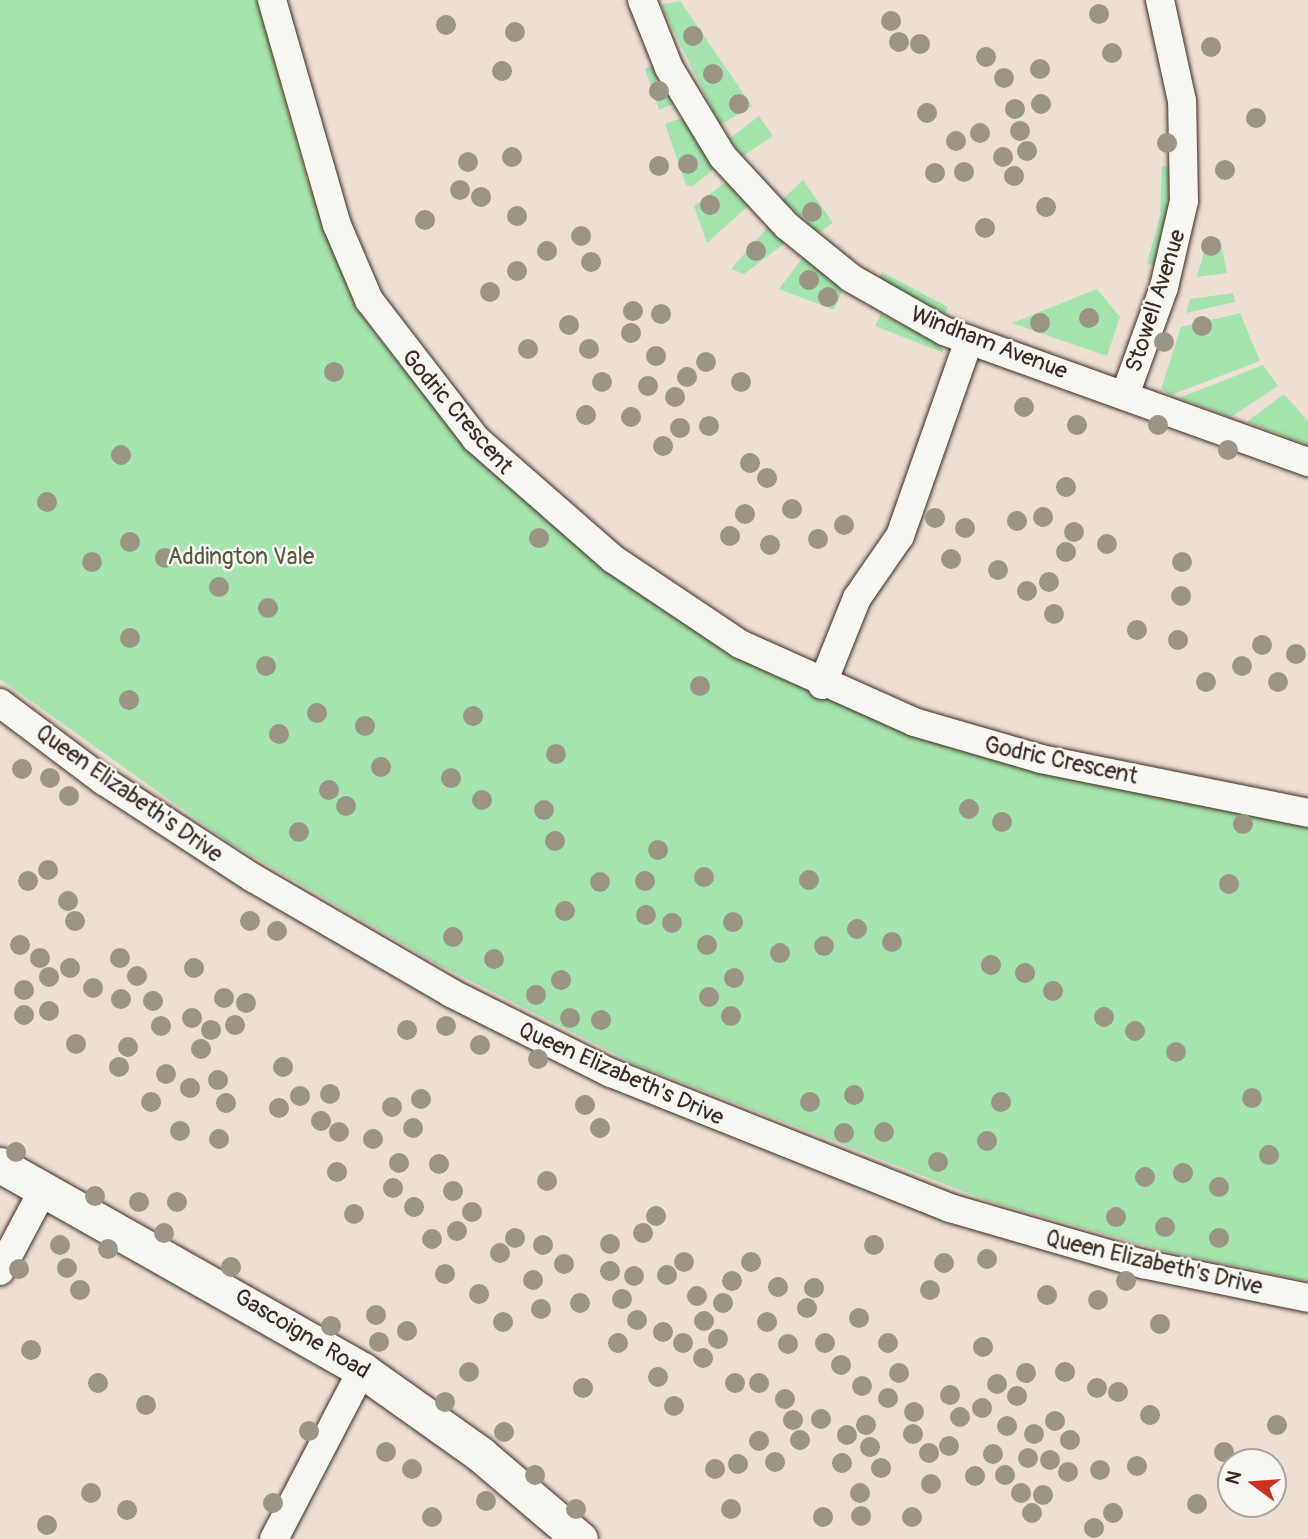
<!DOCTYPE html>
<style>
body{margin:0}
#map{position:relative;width:1308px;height:1539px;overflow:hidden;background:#eedfd5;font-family:Pangolin,sans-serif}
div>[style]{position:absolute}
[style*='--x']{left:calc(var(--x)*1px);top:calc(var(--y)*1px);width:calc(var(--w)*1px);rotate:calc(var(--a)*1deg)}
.green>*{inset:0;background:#a5e4ac;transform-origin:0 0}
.roads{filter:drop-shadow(0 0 2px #3b2a1e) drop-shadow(0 0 2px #3b2a1e)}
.minor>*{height:28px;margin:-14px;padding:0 14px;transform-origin:14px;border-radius:14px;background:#f6f6f2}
.tertiary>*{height:35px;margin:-17.5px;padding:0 17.5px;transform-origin:17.5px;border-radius:17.5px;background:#f6f6f2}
.trees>*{width:20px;height:20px;margin:-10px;border-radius:50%;background:#9a9584}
span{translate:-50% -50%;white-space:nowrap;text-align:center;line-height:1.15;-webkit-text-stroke:5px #f6f6f2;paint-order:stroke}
.street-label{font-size:23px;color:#3b2a1e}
.park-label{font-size:23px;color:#565842}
.north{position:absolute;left:1217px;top:1448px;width:70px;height:70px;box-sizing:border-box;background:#f6f6f2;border:2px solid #aba49d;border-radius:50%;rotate:286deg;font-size:19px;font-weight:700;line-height:28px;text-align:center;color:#3b2a1e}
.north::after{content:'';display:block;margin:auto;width:24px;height:32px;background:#c8321e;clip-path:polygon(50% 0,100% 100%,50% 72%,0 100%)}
</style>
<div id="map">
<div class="green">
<i style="clip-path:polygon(0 0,257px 0,308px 184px,348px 289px,368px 324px,469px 450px,568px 539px,666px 612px,772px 675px,937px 743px,1308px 826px,1308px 1281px,1160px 1250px,988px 1201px,639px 1066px,439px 965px,230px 843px,0 679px)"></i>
<i style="clip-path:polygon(680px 1px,752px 106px,720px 125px,661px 5px)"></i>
<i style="clip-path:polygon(654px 65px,674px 104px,659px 110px,645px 69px)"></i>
<i style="clip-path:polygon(759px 116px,773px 136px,743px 156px,729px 139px)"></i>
<i style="clip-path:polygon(682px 118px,715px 168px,693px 186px,686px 185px,665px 124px)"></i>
<i style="clip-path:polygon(1162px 166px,1171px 167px,1170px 199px,1154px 267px,1147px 263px,1160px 216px)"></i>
<i style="clip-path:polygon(803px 180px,833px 223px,818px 233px,782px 200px)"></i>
<i style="clip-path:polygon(726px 182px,748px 206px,707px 243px,694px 206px)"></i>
<i style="clip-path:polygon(768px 227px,785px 243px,744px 274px,731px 269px)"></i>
<i style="clip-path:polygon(1220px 239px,1227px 273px,1197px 277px,1207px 242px)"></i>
<i style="clip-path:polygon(803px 257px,843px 289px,834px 310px,779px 289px)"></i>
<i style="left:882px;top:272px;width:75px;height:8px;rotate:28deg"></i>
<i style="clip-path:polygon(1097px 289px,1120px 317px,1107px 356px,1012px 323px)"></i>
<i style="clip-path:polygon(1233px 293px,1235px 302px,1186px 313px,1190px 299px)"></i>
<i style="clip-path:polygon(1240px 313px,1260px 361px,1171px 395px,1161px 389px,1181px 327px)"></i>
<i style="clip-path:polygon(881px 314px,939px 343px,944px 353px,875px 326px)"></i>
<i style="clip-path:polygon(1263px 365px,1278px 386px,1231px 417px,1179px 398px)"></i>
<i style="clip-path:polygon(1284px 394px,1308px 421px,1308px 445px,1247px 422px)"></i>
</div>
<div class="roads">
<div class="minor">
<i style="--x:272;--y:0;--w:234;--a:73.9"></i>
<i style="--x:337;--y:225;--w:82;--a:66.9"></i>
<i style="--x:369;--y:300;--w:175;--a:52.4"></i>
<i style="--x:476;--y:439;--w:182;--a:41.2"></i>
<i style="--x:613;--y:559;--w:153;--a:33.8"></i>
<i style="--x:740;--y:644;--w:191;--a:24.1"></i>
<i style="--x:914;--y:722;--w:132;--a:16.2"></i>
<i style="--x:1041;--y:759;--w:272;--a:11.4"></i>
<i style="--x:642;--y:0;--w:73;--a:68.3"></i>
<i style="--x:669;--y:68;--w:104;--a:58.8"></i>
<i style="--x:723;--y:157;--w:94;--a:47.2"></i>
<i style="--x:787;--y:226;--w:82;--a:39.1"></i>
<i style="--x:851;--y:278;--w:107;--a:29.7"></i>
<i style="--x:944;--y:331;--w:387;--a:19.8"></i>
<i style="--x:1125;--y:395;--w:115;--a:-70.1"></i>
<i style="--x:1164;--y:287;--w:88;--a:-76.9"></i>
<i style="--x:1184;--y:201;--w:100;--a:-91.1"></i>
<i style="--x:1182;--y:101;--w:103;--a:-102.3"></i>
<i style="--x:822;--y:685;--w:94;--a:-68.1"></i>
<i style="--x:857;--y:598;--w:75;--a:-55.3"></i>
<i style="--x:900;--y:536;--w:208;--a:-70.6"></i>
<i style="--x:0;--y:703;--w:130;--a:36.9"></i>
<i style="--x:104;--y:781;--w:178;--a:33.1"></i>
<i style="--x:253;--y:878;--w:229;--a:30.1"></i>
<i style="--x:451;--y:993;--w:179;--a:26.6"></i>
<i style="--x:611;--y:1073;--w:365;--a:21.7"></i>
<i style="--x:950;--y:1208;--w:201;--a:16.2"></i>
<i style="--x:1143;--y:1264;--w:168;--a:11.6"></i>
<i style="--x:0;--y:1271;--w:92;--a:-62"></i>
<i style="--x:274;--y:1539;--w:191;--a:-62.5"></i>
</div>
<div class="tertiary">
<i style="--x:0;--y:1165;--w:416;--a:29.5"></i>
<i style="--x:362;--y:1370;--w:145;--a:35.4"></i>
<i style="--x:480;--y:1454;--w:131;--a:40.4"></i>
</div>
</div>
<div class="trees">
<i style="left:1099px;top:14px"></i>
<i style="left:891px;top:21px"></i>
<i style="left:446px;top:25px"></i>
<i style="left:515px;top:32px"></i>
<i style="left:693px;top:36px"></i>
<i style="left:899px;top:42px"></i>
<i style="left:920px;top:44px"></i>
<i style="left:1211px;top:47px"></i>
<i style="left:1112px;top:53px"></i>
<i style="left:986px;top:57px"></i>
<i style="left:1040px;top:69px"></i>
<i style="left:502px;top:71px"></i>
<i style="left:713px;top:74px"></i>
<i style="left:1004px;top:78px"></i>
<i style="left:659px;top:91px"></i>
<i style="left:739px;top:104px"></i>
<i style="left:1041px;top:104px"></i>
<i style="left:1015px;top:109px"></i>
<i style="left:927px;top:113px"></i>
<i style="left:1256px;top:118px"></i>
<i style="left:1020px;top:131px"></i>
<i style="left:980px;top:133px"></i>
<i style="left:956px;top:141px"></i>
<i style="left:1167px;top:143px"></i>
<i style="left:1027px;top:151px"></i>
<i style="left:512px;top:157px"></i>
<i style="left:1003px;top:157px"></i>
<i style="left:468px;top:162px"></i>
<i style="left:688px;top:164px"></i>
<i style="left:659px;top:166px"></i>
<i style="left:1225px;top:170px"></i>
<i style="left:964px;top:172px"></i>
<i style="left:935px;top:173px"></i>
<i style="left:1014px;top:176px"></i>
<i style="left:460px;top:190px"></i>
<i style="left:481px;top:197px"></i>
<i style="left:710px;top:205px"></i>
<i style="left:1046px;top:207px"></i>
<i style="left:812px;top:212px"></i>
<i style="left:517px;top:216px"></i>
<i style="left:425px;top:220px"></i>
<i style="left:985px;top:228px"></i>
<i style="left:581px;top:236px"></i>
<i style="left:1211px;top:246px"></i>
<i style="left:547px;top:251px"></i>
<i style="left:756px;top:251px"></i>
<i style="left:591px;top:262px"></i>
<i style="left:517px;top:271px"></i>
<i style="left:809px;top:280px"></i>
<i style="left:490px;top:292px"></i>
<i style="left:828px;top:297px"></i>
<i style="left:633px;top:311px"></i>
<i style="left:661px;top:314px"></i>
<i style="left:1089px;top:318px"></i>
<i style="left:1040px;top:323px"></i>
<i style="left:569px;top:325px"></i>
<i style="left:1202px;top:326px"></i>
<i style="left:631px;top:333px"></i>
<i style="left:1164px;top:342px"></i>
<i style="left:528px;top:349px"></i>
<i style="left:589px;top:349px"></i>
<i style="left:656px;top:356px"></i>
<i style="left:706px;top:362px"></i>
<i style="left:334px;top:372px"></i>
<i style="left:687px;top:377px"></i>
<i style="left:602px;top:382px"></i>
<i style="left:741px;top:382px"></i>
<i style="left:648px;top:386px"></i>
<i style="left:675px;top:397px"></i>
<i style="left:1024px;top:407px"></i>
<i style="left:586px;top:415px"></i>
<i style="left:631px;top:417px"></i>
<i style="left:1077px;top:425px"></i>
<i style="left:1158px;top:425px"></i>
<i style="left:709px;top:426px"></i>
<i style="left:680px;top:428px"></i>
<i style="left:663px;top:446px"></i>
<i style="left:1228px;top:450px"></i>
<i style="left:121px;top:455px"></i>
<i style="left:750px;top:463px"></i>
<i style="left:767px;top:478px"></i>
<i style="left:1066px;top:487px"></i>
<i style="left:47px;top:502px"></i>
<i style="left:792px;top:509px"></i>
<i style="left:745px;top:514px"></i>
<i style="left:1043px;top:517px"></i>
<i style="left:935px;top:518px"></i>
<i style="left:1017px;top:521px"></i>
<i style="left:844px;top:525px"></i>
<i style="left:965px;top:528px"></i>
<i style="left:1074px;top:532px"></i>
<i style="left:730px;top:536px"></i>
<i style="left:539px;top:538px"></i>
<i style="left:818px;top:539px"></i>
<i style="left:130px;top:542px"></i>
<i style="left:1107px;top:544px"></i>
<i style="left:770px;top:545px"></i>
<i style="left:1066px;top:552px"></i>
<i style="left:165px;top:558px"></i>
<i style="left:951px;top:559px"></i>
<i style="left:92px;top:562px"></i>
<i style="left:1182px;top:562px"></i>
<i style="left:998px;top:570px"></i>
<i style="left:1049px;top:582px"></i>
<i style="left:219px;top:587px"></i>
<i style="left:1027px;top:591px"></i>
<i style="left:1181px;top:596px"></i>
<i style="left:268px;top:608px"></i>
<i style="left:1054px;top:614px"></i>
<i style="left:1137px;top:630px"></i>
<i style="left:130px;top:638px"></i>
<i style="left:1178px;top:640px"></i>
<i style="left:1262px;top:645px"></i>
<i style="left:1296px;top:654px"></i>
<i style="left:266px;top:666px"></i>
<i style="left:1242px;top:666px"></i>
<i style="left:1206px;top:682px"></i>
<i style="left:1278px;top:682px"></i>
<i style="left:700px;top:686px"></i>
<i style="left:129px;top:700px"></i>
<i style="left:317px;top:713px"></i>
<i style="left:473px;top:716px"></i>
<i style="left:365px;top:726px"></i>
<i style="left:279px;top:734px"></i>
<i style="left:556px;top:754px"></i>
<i style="left:381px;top:767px"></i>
<i style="left:22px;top:769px"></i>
<i style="left:50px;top:778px"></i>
<i style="left:451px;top:778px"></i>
<i style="left:329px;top:790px"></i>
<i style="left:69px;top:796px"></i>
<i style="left:482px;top:800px"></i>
<i style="left:346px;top:806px"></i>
<i style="left:969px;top:809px"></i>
<i style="left:544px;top:810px"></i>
<i style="left:1002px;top:822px"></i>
<i style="left:1243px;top:824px"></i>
<i style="left:299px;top:832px"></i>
<i style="left:555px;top:841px"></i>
<i style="left:658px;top:850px"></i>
<i style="left:48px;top:870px"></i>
<i style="left:704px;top:877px"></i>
<i style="left:809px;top:880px"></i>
<i style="left:28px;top:881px"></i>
<i style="left:645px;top:881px"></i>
<i style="left:600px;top:882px"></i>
<i style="left:1229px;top:884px"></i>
<i style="left:68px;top:901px"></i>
<i style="left:565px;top:911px"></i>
<i style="left:646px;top:915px"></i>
<i style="left:75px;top:921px"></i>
<i style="left:250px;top:921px"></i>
<i style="left:733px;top:922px"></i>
<i style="left:672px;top:923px"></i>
<i style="left:857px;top:929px"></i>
<i style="left:277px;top:931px"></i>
<i style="left:453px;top:937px"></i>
<i style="left:892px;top:942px"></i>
<i style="left:20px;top:945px"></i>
<i style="left:707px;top:945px"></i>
<i style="left:824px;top:946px"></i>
<i style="left:780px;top:953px"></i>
<i style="left:40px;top:958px"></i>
<i style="left:120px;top:958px"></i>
<i style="left:494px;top:959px"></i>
<i style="left:991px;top:965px"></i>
<i style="left:70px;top:968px"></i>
<i style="left:194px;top:968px"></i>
<i style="left:1025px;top:973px"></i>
<i style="left:137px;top:976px"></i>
<i style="left:49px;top:977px"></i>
<i style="left:734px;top:978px"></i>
<i style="left:561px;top:980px"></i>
<i style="left:93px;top:988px"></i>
<i style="left:24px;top:990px"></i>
<i style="left:1053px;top:991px"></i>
<i style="left:536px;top:995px"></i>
<i style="left:709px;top:997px"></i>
<i style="left:224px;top:998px"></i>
<i style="left:121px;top:999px"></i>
<i style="left:153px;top:1001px"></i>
<i style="left:246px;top:1003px"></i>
<i style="left:49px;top:1011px"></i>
<i style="left:24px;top:1015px"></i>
<i style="left:731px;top:1016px"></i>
<i style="left:1104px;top:1017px"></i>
<i style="left:192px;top:1018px"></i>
<i style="left:570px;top:1018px"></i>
<i style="left:601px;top:1020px"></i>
<i style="left:235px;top:1025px"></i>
<i style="left:161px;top:1026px"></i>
<i style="left:446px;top:1026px"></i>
<i style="left:211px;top:1030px"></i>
<i style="left:407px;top:1030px"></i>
<i style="left:1135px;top:1031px"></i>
<i style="left:76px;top:1044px"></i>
<i style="left:480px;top:1045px"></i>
<i style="left:128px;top:1047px"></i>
<i style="left:201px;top:1049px"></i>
<i style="left:1176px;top:1052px"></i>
<i style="left:538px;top:1059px"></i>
<i style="left:119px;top:1067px"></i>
<i style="left:283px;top:1067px"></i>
<i style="left:166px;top:1074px"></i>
<i style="left:218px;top:1080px"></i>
<i style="left:190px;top:1088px"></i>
<i style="left:330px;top:1094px"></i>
<i style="left:854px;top:1095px"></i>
<i style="left:300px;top:1096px"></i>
<i style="left:1252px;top:1098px"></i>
<i style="left:421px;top:1099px"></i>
<i style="left:151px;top:1102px"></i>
<i style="left:810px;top:1102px"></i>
<i style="left:1001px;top:1102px"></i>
<i style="left:226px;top:1103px"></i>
<i style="left:585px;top:1105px"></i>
<i style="left:392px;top:1107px"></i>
<i style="left:279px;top:1108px"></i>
<i style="left:321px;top:1121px"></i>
<i style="left:413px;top:1128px"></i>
<i style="left:600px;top:1128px"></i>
<i style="left:180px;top:1131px"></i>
<i style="left:339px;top:1132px"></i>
<i style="left:884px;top:1132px"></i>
<i style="left:844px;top:1133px"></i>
<i style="left:219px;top:1139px"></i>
<i style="left:373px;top:1139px"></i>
<i style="left:987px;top:1141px"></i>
<i style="left:16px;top:1152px"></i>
<i style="left:1269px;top:1155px"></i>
<i style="left:938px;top:1162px"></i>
<i style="left:399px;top:1163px"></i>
<i style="left:439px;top:1164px"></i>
<i style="left:337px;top:1172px"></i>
<i style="left:1183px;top:1173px"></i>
<i style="left:1145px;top:1177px"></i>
<i style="left:547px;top:1181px"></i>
<i style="left:1219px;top:1187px"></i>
<i style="left:393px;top:1188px"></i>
<i style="left:453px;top:1191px"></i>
<i style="left:95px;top:1196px"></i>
<i style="left:139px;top:1202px"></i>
<i style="left:177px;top:1202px"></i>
<i style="left:414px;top:1207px"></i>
<i style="left:472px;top:1212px"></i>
<i style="left:354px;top:1214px"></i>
<i style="left:656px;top:1216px"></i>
<i style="left:1116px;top:1217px"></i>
<i style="left:1165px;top:1227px"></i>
<i style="left:457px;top:1231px"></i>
<i style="left:164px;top:1233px"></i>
<i style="left:643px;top:1233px"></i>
<i style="left:515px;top:1238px"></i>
<i style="left:1219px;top:1238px"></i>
<i style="left:432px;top:1239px"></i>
<i style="left:610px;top:1244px"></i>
<i style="left:60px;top:1245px"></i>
<i style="left:543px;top:1245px"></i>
<i style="left:874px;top:1245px"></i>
<i style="left:108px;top:1249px"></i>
<i style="left:500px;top:1253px"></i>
<i style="left:987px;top:1259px"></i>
<i style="left:684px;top:1262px"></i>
<i style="left:751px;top:1262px"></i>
<i style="left:944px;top:1263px"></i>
<i style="left:564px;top:1264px"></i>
<i style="left:231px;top:1267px"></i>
<i style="left:67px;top:1268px"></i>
<i style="left:19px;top:1269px"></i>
<i style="left:610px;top:1271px"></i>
<i style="left:445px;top:1274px"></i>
<i style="left:667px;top:1275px"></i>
<i style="left:634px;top:1276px"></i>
<i style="left:533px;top:1280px"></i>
<i style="left:732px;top:1281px"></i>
<i style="left:1126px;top:1281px"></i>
<i style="left:778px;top:1287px"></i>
<i style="left:814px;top:1288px"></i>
<i style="left:80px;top:1290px"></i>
<i style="left:930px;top:1290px"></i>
<i style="left:479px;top:1294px"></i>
<i style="left:1047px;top:1295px"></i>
<i style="left:697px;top:1296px"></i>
<i style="left:622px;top:1299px"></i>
<i style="left:1098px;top:1300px"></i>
<i style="left:580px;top:1303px"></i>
<i style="left:723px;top:1303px"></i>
<i style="left:807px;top:1308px"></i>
<i style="left:541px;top:1309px"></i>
<i style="left:376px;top:1315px"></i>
<i style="left:859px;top:1318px"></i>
<i style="left:637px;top:1320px"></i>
<i style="left:704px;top:1321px"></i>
<i style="left:503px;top:1322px"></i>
<i style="left:767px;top:1322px"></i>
<i style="left:1160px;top:1324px"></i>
<i style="left:331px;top:1326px"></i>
<i style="left:407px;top:1331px"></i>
<i style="left:663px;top:1332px"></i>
<i style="left:718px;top:1339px"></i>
<i style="left:379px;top:1342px"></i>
<i style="left:618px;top:1343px"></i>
<i style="left:683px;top:1343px"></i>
<i style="left:825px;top:1343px"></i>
<i style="left:888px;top:1343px"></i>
<i style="left:788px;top:1344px"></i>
<i style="left:983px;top:1347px"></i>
<i style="left:31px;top:1350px"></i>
<i style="left:703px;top:1358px"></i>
<i style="left:841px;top:1365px"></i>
<i style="left:469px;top:1372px"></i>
<i style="left:1065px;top:1372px"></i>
<i style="left:899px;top:1373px"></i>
<i style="left:1026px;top:1373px"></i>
<i style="left:658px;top:1377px"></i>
<i style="left:98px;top:1383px"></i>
<i style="left:735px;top:1383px"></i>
<i style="left:759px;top:1383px"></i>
<i style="left:997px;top:1384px"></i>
<i style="left:862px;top:1386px"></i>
<i style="left:583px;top:1388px"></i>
<i style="left:1097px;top:1388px"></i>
<i style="left:1118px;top:1392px"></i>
<i style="left:950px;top:1395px"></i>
<i style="left:1017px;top:1396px"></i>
<i style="left:888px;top:1398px"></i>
<i style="left:785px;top:1399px"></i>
<i style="left:445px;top:1402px"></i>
<i style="left:146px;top:1405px"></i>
<i style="left:674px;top:1406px"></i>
<i style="left:982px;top:1408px"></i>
<i style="left:914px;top:1412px"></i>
<i style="left:1150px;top:1415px"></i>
<i style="left:960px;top:1417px"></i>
<i style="left:821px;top:1419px"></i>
<i style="left:793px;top:1420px"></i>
<i style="left:1055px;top:1421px"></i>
<i style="left:866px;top:1425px"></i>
<i style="left:1277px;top:1425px"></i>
<i style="left:1007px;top:1426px"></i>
<i style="left:309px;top:1431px"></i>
<i style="left:504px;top:1432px"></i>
<i style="left:913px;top:1434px"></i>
<i style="left:1034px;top:1434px"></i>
<i style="left:847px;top:1435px"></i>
<i style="left:800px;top:1440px"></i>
<i style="left:1070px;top:1440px"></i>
<i style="left:759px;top:1441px"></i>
<i style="left:949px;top:1446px"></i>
<i style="left:870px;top:1447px"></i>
<i style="left:386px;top:1452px"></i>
<i style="left:1224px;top:1452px"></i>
<i style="left:929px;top:1453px"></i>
<i style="left:993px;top:1454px"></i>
<i style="left:1028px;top:1458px"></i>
<i style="left:1050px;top:1460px"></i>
<i style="left:775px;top:1462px"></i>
<i style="left:842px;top:1463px"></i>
<i style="left:738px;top:1464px"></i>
<i style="left:1137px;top:1466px"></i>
<i style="left:881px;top:1468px"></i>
<i style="left:412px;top:1469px"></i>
<i style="left:715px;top:1469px"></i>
<i style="left:1100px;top:1470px"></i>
<i style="left:1068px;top:1472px"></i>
<i style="left:535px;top:1475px"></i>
<i style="left:1005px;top:1475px"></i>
<i style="left:975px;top:1476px"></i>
<i style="left:931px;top:1484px"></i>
<i style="left:91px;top:1493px"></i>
<i style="left:860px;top:1493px"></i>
<i style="left:1021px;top:1493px"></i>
<i style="left:1043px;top:1495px"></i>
<i style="left:486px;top:1501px"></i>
<i style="left:273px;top:1503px"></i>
<i style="left:1197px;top:1504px"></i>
<i style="left:576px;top:1509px"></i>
<i style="left:731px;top:1509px"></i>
<i style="left:127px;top:1510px"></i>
<i style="left:1032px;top:1513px"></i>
<i style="left:1113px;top:1513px"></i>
<i style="left:861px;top:1516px"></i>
<i style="left:432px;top:1517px"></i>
<i style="left:823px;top:1517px"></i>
<i style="left:912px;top:1517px"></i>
<i style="left:47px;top:1525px"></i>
<i style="left:1094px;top:1528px"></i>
</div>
<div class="street-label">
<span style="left:1156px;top:301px;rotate:-72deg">Stowell Avenue</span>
<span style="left:989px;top:343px;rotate:21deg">Windham Avenue</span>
<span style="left:457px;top:412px;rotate:49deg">Godric Crescent</span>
<span style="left:1061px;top:761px;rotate:12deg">Godric Crescent</span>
<span style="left:129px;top:794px;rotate:35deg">Queen Elizabeth's Drive</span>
<span style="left:621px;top:1074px;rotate:24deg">Queen Elizabeth's Drive</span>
<span style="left:1154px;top:1263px;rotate:13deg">Queen Elizabeth's Drive</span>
<span style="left:302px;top:1334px;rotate:31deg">Gascoigne Road</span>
</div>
<div class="park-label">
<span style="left:241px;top:557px">Addington Vale</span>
</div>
<div class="north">N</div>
</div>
